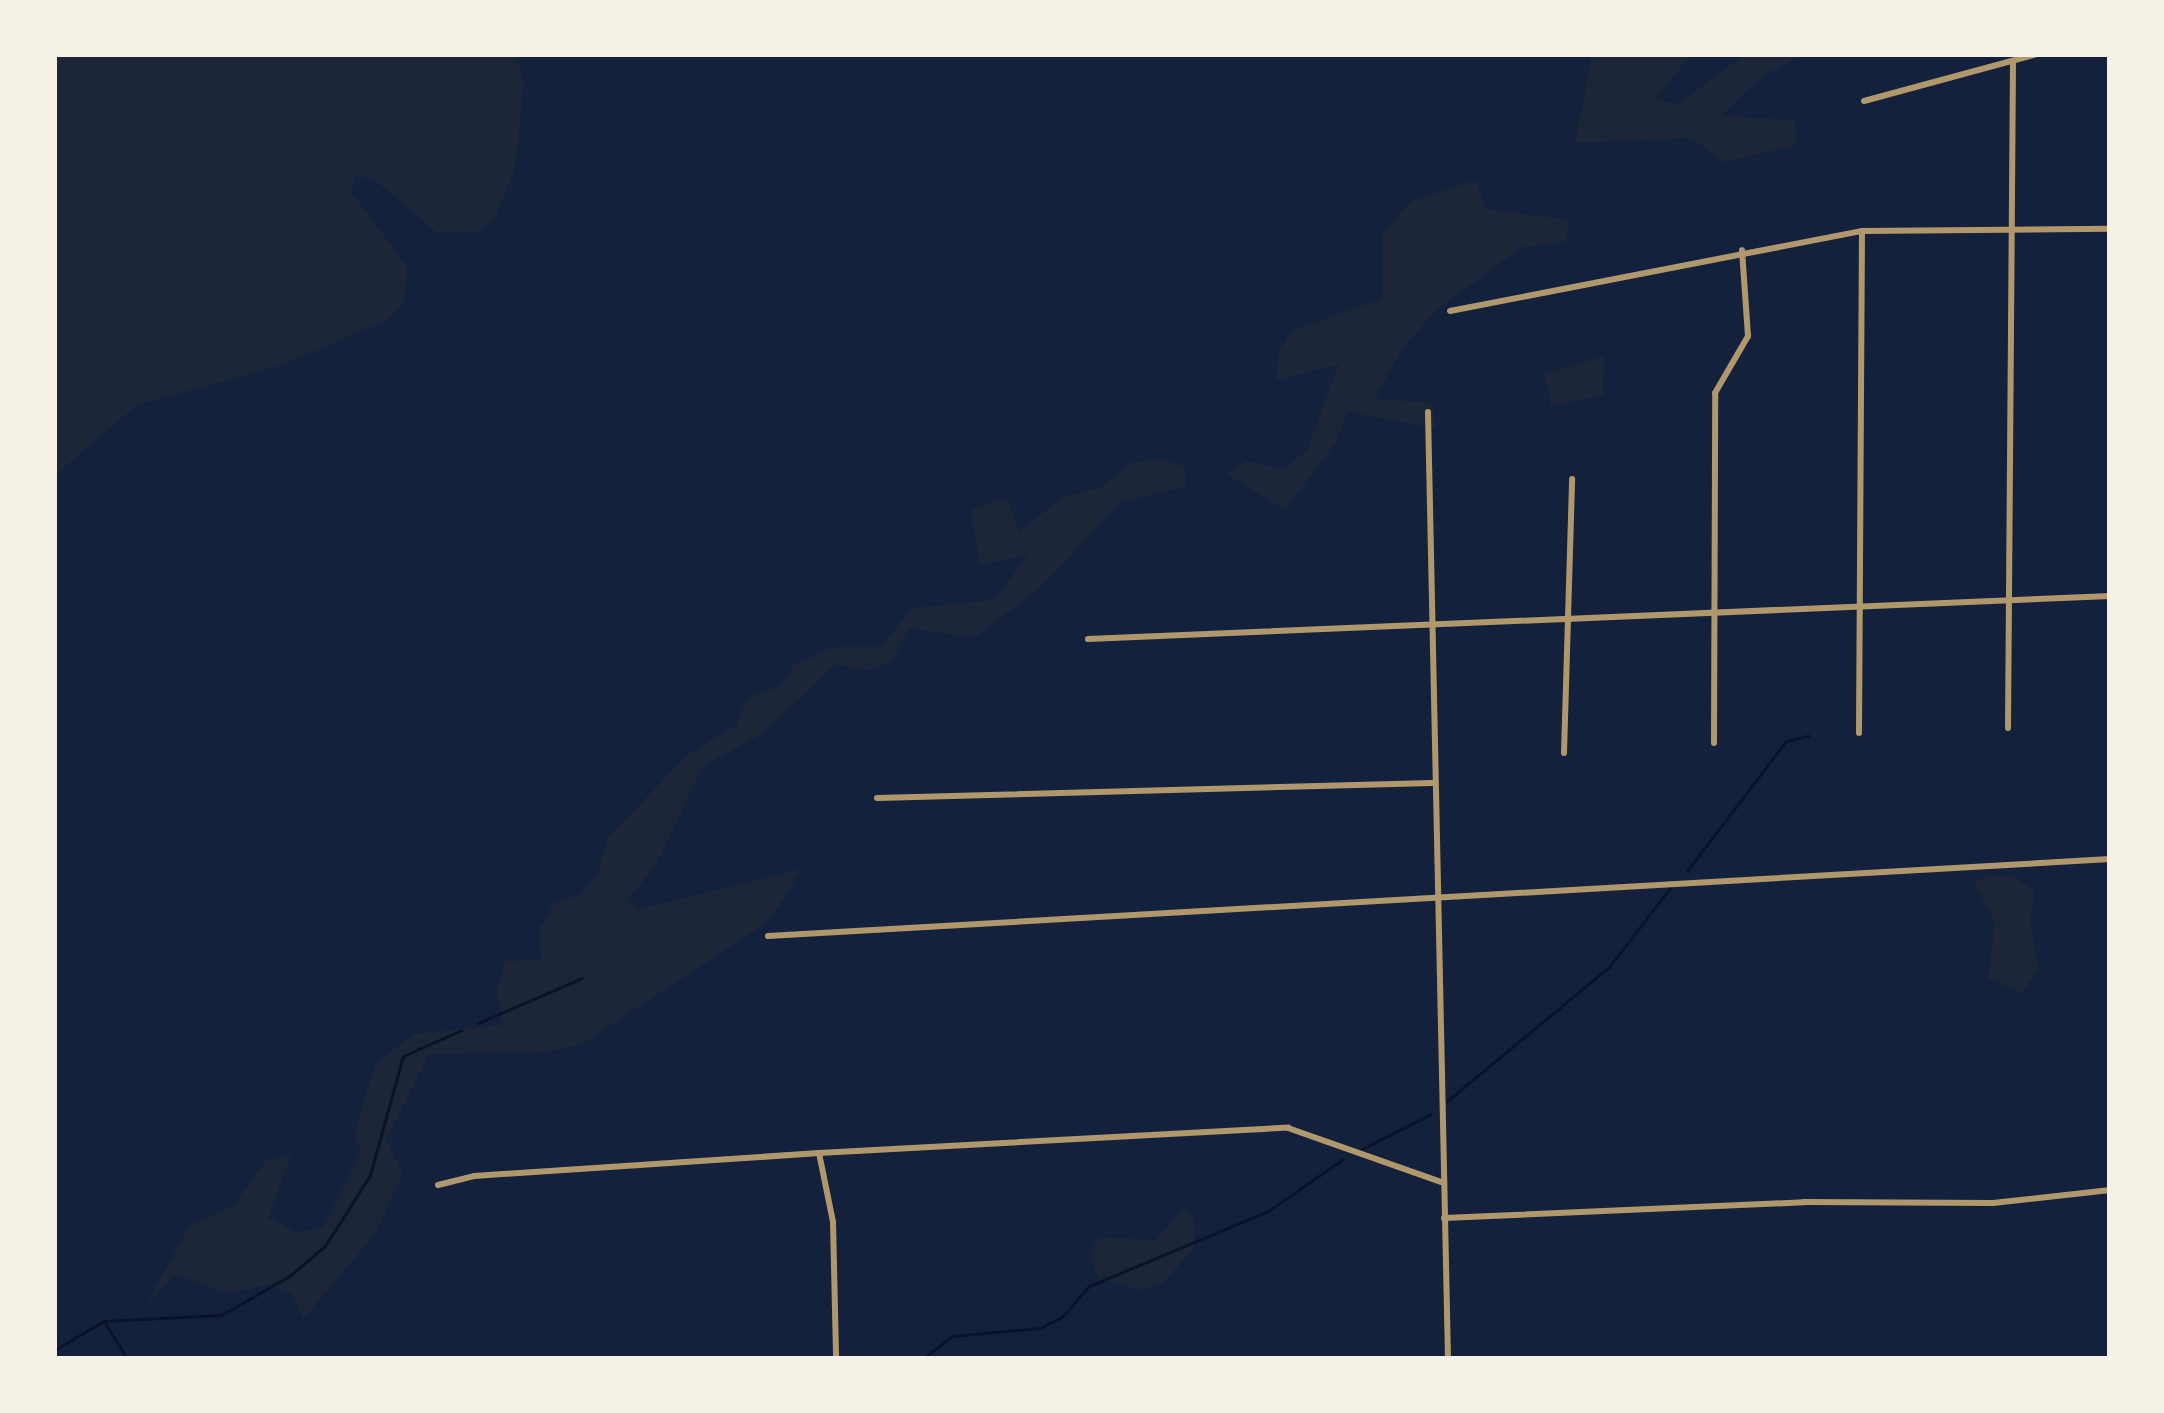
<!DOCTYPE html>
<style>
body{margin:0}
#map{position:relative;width:2164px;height:1413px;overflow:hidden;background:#14213d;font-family:"Golos Text",sans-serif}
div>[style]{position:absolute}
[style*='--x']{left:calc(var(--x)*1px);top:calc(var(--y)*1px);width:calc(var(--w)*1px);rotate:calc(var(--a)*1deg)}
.green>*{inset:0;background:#1d2539}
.stream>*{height:3px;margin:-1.5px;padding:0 1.5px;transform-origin:1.5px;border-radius:1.5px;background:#0b132b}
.minor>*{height:6px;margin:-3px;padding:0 3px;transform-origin:3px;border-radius:3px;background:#b1986c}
span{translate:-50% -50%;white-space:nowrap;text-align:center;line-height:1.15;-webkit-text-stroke:9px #f6f1e7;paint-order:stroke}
.frame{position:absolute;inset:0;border:57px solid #f6f1e7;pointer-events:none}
</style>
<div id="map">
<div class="green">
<i style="clip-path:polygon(54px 54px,515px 54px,524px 81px,515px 168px,494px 220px,475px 233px,436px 232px,376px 181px,356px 175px,351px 192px,407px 266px,404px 303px,387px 320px,279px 366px,137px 405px,54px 476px)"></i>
<i style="clip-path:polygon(1592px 54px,1691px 54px,1656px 99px,1678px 104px,1745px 54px,1804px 54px,1763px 76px,1721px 116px,1795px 120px,1797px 145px,1723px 162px,1692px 138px,1575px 143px)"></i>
<i style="clip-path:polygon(1477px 180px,1485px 209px,1569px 220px,1566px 242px,1523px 247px,1436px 310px,1402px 349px,1375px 399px,1432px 403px,1436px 428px,1348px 412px,1336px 442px,1285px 510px,1226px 474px,1246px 461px,1284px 469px,1307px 450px,1339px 364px,1276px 381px,1278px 354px,1290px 332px,1383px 298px,1383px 233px,1411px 201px)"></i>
<i style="clip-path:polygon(1604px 356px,1603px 395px,1551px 406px,1544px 374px)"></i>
<i style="clip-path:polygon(1165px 460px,1185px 467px,1186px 487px,1122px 501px,1038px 590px,974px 638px,909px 628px,892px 662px,869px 670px,835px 665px,762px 734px,703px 766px,656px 865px,626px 902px,640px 909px,802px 869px,770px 920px,584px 1043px,548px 1052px,429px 1054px,386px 1140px,403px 1173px,376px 1233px,303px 1319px,292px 1293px,266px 1285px,228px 1294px,176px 1274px,145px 1306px,190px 1225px,233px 1206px,266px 1161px,292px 1154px,268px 1217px,296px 1232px,323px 1228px,361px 1152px,354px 1136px,375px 1064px,414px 1034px,503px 1025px,497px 992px,505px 961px,541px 960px,539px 929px,554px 903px,581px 894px,599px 872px,607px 838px,689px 754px,736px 726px,747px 698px,780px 686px,794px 665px,834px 647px,881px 647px,912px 608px,994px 600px,1028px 555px,980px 565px,970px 510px,1007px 497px,1019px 532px,1063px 497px,1100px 488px,1132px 462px)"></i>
<i style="clip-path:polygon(1989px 876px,2012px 876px,2035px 892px,2030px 915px,2038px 970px,2022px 993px,1988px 978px,1995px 922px,1974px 883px)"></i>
<i style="clip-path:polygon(1185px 1206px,1195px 1220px,1194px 1249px,1161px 1284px,1143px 1290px,1099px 1279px,1089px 1255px,1099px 1237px,1156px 1240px)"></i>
</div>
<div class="stream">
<i style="--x:1687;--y:871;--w:163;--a:-52.7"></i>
<i style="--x:1786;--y:741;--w:23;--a:-13"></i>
<i style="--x:478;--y:1023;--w:113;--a:-23.4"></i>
<i style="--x:1447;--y:1101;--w:210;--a:-39.6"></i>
<i style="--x:1609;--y:967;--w:100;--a:-52.3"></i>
<i style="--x:1362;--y:1149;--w:77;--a:-26.9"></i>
<i style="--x:104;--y:1321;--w:117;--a:-2.9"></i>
<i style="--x:221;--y:1315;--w:77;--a:-29.6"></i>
<i style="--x:288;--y:1277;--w:48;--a:-40"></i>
<i style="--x:325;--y:1246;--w:84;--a:-57.6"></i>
<i style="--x:370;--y:1175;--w:123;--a:-74.5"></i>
<i style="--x:403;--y:1056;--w:64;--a:-23.8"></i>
<i style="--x:54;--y:1350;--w:58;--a:-30.1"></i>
<i style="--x:104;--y:1321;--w:44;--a:58.8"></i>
<i style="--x:922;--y:1359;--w:38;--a:-37"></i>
<i style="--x:952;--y:1336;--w:88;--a:-5.2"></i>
<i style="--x:1040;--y:1328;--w:25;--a:-27"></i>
<i style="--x:1062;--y:1317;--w:41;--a:-48.9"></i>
<i style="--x:1089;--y:1286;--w:194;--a:-22.7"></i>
<i style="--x:1268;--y:1211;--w:91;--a:-34.7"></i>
</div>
<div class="minor">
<i style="--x:1864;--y:101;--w:179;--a:-15.2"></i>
<i style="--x:1450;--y:311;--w:420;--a:-11"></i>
<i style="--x:1862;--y:231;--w:248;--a:-0.5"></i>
<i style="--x:1428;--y:412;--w:947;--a:88.79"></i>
<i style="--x:1088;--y:639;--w:1023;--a:-2.41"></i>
<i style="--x:2008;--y:728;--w:665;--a:-89.57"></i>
<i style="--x:1859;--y:733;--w:502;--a:-89.66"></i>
<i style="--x:1714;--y:743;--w:350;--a:-89.8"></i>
<i style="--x:1715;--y:393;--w:66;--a:-59.9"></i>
<i style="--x:1748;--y:336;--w:86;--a:-94"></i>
<i style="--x:1564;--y:753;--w:274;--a:-88.3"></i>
<i style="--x:877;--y:798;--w:555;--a:-1.55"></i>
<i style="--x:768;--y:936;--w:1344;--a:-3.28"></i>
<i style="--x:819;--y:1153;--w:70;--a:78.5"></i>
<i style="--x:833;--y:1222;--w:137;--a:88.7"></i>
<i style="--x:438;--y:1185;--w:37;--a:-14"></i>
<i style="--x:474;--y:1176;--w:346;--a:-3.8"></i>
<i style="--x:819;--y:1153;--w:470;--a:-3.1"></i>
<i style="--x:1288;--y:1128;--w:162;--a:19.4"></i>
<i style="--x:1444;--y:1218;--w:360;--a:-2.5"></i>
<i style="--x:1804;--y:1202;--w:189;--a:0.3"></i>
<i style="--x:1993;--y:1203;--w:118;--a:-6.3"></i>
</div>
<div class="frame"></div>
</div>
